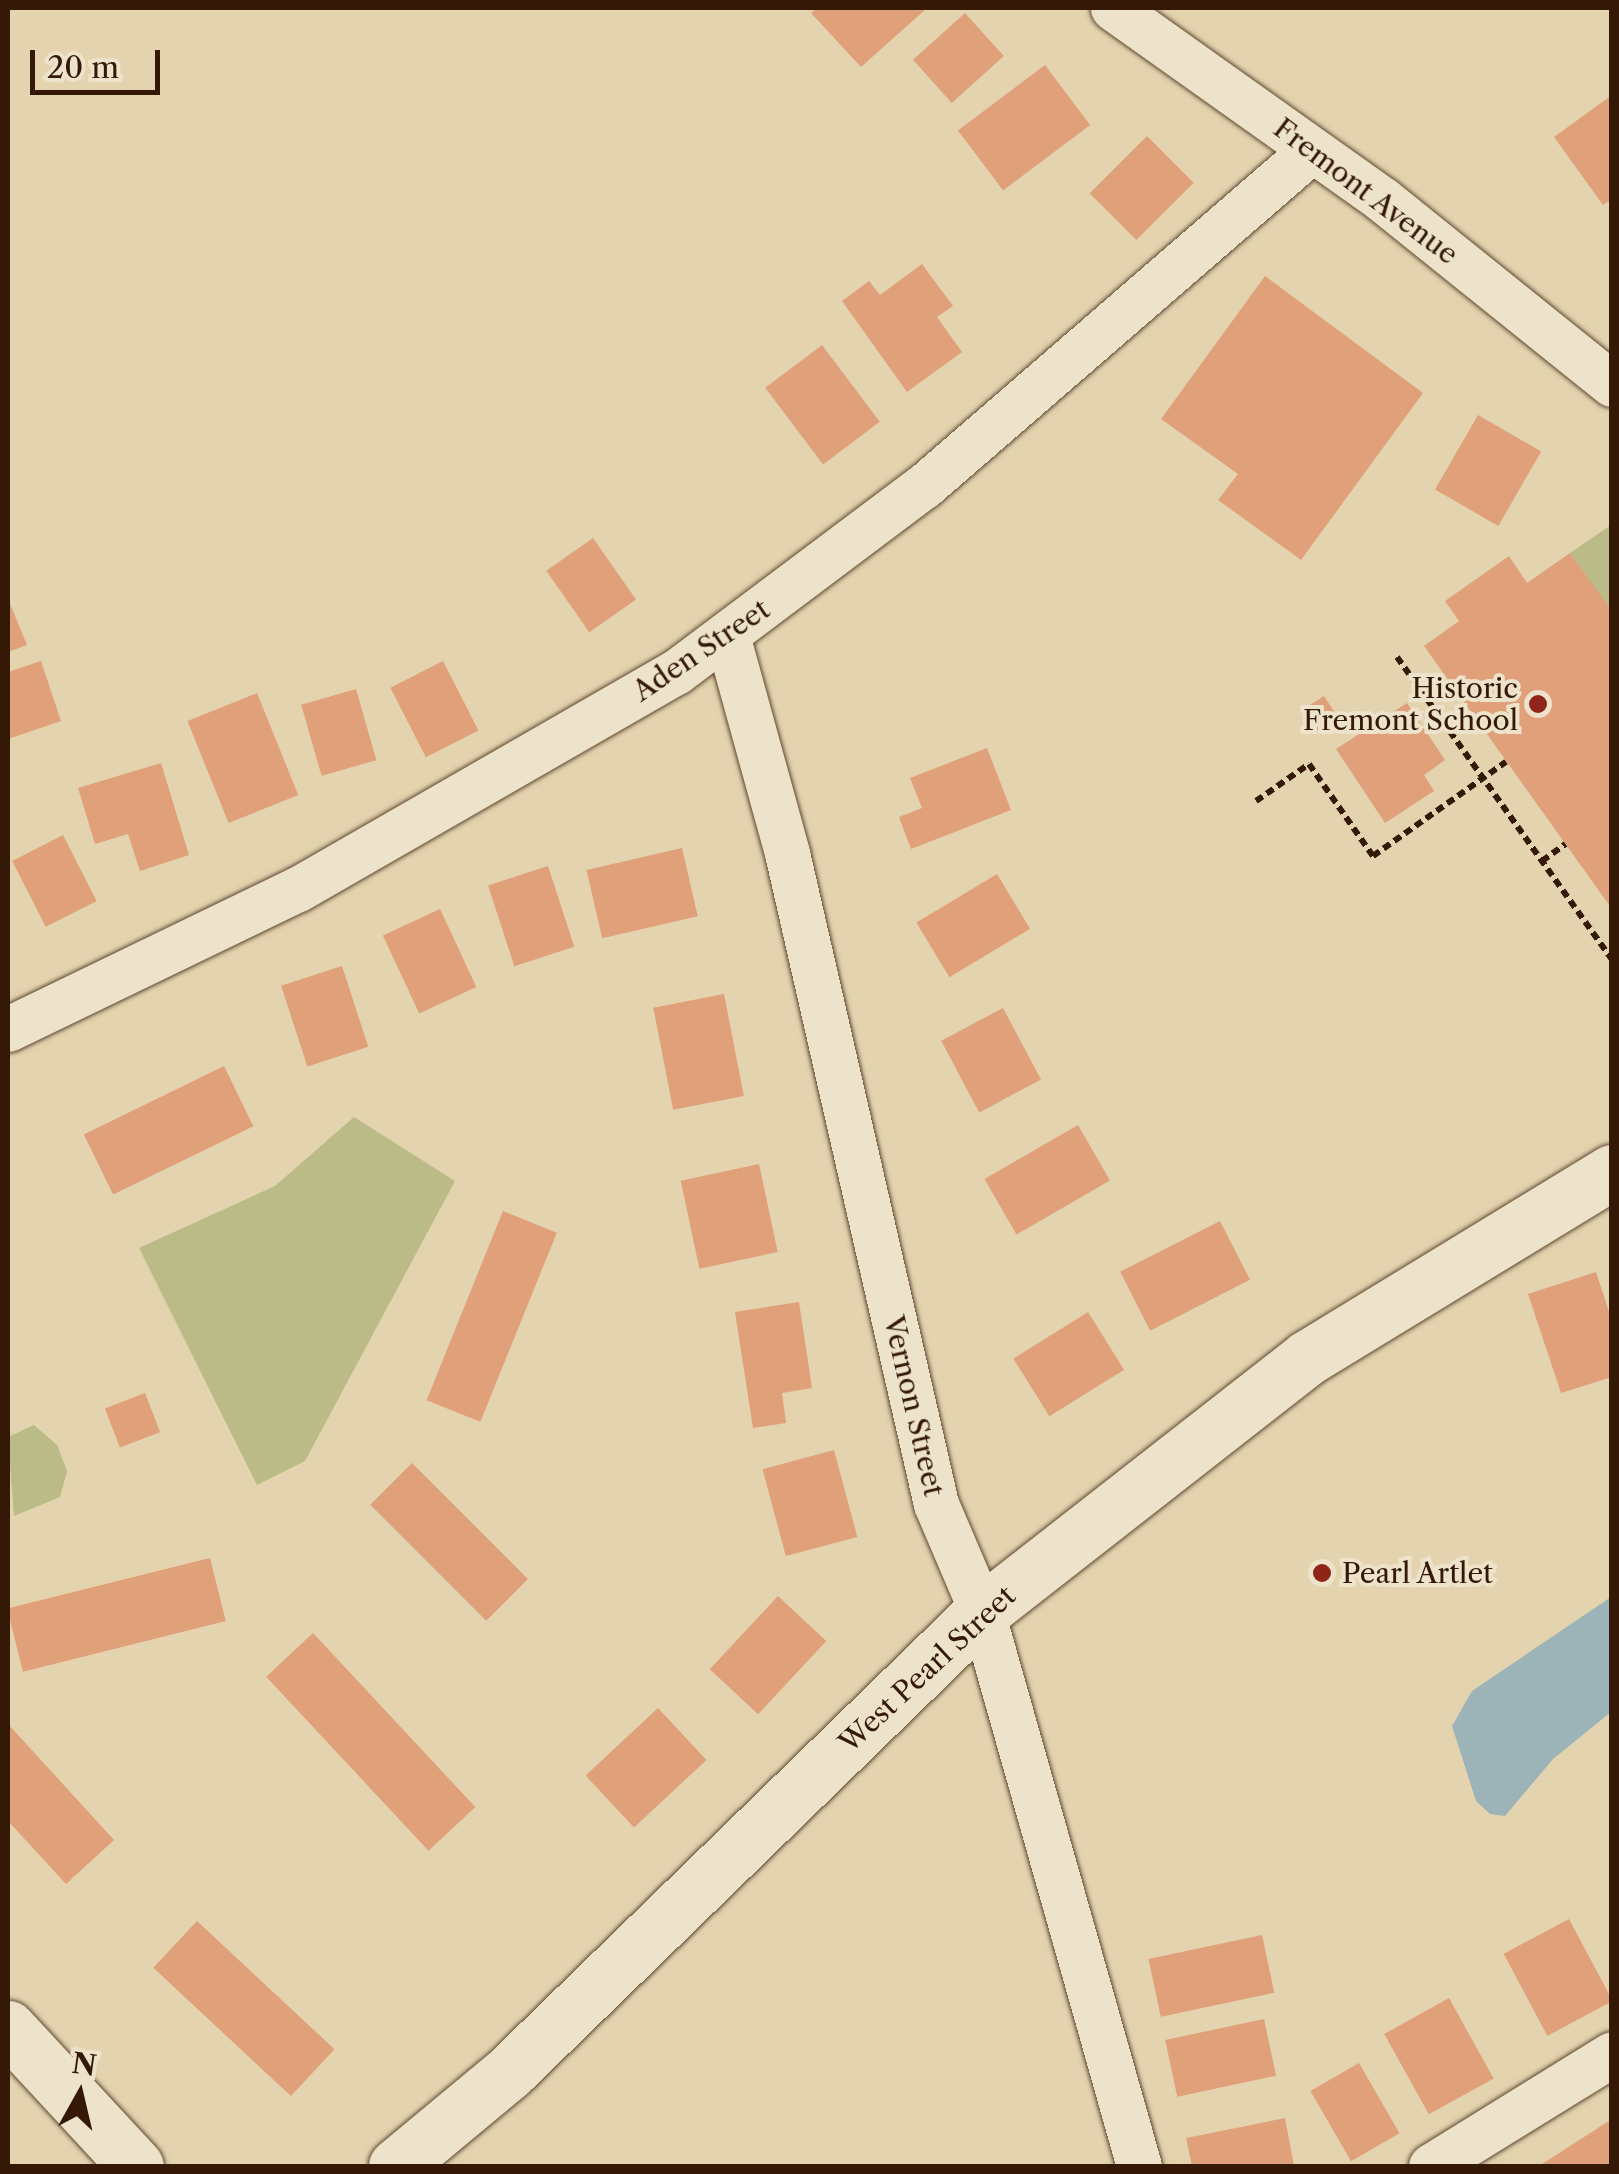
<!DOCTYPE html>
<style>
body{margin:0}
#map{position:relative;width:1619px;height:2174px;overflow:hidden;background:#e3d3ae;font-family:"Libre Caslon Text",serif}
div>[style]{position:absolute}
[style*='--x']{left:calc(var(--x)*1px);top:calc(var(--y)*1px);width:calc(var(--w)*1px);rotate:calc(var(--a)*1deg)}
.green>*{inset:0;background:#babb86}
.water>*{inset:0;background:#9cb4b7}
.building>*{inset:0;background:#e0a07a;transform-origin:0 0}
.path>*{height:6px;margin-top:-3px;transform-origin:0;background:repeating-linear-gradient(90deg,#331906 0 8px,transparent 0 13px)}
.roads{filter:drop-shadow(0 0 2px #5f4830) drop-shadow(0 0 2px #5f4830)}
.street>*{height:45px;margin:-22.5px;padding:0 22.5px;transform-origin:22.5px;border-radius:22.5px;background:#ede2ca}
.secondary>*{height:55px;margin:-27.5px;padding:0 27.5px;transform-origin:27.5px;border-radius:27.5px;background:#ede2ca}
.dots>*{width:28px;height:28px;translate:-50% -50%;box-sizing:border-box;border:5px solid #ede2ca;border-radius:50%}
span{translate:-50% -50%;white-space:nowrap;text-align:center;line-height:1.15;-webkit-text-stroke:8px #ede2ca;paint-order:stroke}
.street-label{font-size:28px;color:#331906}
.poi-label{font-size:28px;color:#331906}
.right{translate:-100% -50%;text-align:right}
.left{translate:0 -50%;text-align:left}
.frame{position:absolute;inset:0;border:10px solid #331906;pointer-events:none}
.north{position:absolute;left:30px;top:2044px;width:100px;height:100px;-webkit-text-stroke:8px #ede2ca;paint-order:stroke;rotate:8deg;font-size:28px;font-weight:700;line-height:40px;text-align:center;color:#331906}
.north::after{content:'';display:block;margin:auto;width:35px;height:45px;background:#331906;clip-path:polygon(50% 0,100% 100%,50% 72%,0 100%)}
.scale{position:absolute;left:30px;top:50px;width:130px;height:45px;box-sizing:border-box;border:5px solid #331906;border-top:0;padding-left:12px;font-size:30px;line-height:35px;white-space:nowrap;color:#331906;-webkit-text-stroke:8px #ede2ca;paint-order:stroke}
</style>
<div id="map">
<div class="green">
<i style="clip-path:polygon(1611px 525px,1611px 612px,1570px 553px)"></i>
<i style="clip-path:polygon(354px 1117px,455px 1181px,305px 1461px,257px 1485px,139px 1248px,275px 1186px)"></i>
<i style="clip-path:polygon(34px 1425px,57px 1445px,67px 1471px,60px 1497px,14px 1516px,8px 1437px)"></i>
</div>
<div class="water">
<i style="clip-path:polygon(1611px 1597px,1611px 1712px,1553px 1759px,1505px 1816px,1490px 1814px,1476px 1801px,1452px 1726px,1472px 1691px)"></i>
</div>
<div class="building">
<i style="clip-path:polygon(817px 8px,927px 8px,861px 67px,811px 13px)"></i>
<i style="left:965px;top:13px;width:58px;height:70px;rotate:48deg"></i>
<i style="left:1045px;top:65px;width:75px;height:109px;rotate:53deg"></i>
<i style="clip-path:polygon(1612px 95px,1612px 199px,1603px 205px,1554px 137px)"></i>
<i style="left:1147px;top:136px;width:66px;height:81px;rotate:45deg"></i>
<i style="clip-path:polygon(922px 264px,953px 306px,937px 317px,962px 352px,907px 392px,842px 301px,869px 281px,880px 295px)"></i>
<i style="clip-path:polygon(1265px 276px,1423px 393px,1301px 560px,1218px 500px,1238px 474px,1161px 419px)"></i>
<i style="left:822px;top:345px;width:96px;height:71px;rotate:53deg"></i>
<i style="left:1478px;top:415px;width:73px;height:86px;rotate:30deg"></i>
<i style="left:593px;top:538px;width:75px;height:57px;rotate:55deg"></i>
<i style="clip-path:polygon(1570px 553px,1612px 611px,1612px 909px,1424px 646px,1459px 621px,1445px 601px,1509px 556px,1527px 583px)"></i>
<i style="clip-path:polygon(8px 599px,27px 645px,8px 652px)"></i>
<i style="clip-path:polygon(41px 661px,61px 721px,8px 739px,8px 672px)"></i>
<i style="left:443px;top:661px;width:78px;height:59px;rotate:63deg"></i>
<i style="left:356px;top:689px;width:74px;height:57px;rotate:74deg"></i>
<i style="left:257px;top:693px;width:110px;height:75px;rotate:68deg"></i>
<i style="left:1324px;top:696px;width:27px;height:24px;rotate:57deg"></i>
<i style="clip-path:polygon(1407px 703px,1445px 760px,1424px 775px,1434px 791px,1385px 823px,1336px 749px)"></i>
<i style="clip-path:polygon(987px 748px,1011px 810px,911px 849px,899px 817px,922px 808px,910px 778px)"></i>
<i style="clip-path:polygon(161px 763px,189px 855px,140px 871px,128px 834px,95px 844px,78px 788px)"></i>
<i style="left:63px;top:835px;width:74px;height:57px;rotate:63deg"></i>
<i style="left:682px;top:848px;width:70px;height:98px;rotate:77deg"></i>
<i style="left:548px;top:866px;width:85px;height:63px;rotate:72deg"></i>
<i style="left:997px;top:874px;width:64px;height:94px;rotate:59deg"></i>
<i style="left:440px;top:909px;width:86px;height:63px;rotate:65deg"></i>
<i style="left:342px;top:966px;width:85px;height:64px;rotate:72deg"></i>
<i style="left:724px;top:994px;width:104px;height:72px;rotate:79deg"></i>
<i style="left:1003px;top:1008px;width:81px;height:70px;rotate:62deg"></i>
<i style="left:224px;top:1066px;width:67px;height:156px;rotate:64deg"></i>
<i style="left:1078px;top:1125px;width:64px;height:108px;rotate:60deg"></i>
<i style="left:759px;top:1164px;width:90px;height:80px;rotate:78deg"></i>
<i style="left:503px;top:1211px;width:58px;height:204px;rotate:22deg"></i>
<i style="left:1220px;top:1221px;width:66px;height:112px;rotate:63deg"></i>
<i style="clip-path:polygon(1596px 1272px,1612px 1321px,1612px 1377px,1561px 1393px,1528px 1294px)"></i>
<i style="clip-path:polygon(799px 1302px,812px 1388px,782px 1393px,786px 1423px,753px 1428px,735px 1312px)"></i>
<i style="left:1088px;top:1312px;width:68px;height:88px;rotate:58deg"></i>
<i style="left:145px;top:1393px;width:42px;height:43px;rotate:69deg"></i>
<i style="left:834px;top:1450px;width:90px;height:74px;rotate:75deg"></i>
<i style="left:412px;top:1463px;width:164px;height:59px;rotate:45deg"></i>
<i style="left:210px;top:1558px;width:65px;height:209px;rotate:76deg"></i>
<i style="left:778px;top:1596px;width:66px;height:100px;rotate:43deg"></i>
<i style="left:313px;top:1633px;width:238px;height:64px;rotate:47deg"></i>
<i style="left:658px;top:1708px;width:71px;height:99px;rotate:47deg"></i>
<i style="clip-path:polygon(8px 1724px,114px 1840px,66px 1884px,8px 1821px)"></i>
<i style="left:1569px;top:1919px;width:93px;height:74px;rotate:62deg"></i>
<i style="left:197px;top:1921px;width:188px;height:64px;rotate:43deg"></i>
<i style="left:1262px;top:1935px;width:59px;height:116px;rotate:78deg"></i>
<i style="left:1449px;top:1998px;width:92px;height:74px;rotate:61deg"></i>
<i style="left:1264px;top:2019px;width:58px;height:101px;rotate:78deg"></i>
<i style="left:1359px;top:2063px;width:81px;height:56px;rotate:60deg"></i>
<i style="clip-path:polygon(1285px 2118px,1294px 2166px,1192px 2166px,1186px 2138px)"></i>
<i style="clip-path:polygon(1612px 2119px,1612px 2166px,1539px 2166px)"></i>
</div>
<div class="path">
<i style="--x:1397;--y:657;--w:372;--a:54.6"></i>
<i style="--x:1256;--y:801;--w:65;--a:-34.9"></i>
<i style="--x:1309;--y:764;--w:112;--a:55.2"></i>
<i style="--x:1373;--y:856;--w:163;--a:-35.3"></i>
<i style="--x:1542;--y:861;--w:29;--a:-36"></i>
</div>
<div class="roads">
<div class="street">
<i style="--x:1113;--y:8;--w:331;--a:35.4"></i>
<i style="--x:1383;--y:200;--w:294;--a:38.8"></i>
<i style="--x:727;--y:635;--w:226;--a:74.6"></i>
<i style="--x:787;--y:853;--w:668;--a:77.11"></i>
<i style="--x:936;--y:1504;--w:117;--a:66.9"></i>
<i style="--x:982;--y:1612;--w:576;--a:74.18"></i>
<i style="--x:8;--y:1029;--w:322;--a:-25.8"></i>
<i style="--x:298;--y:889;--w:436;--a:-29.9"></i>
<i style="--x:676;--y:672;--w:310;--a:-36.9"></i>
<i style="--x:924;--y:486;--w:513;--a:-40.89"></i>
<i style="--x:1431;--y:2166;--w:213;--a:-31.7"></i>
</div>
<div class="secondary">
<i style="--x:8;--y:2028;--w:188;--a:47.2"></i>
<i style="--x:396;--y:2166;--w:146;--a:-39.7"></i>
<i style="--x:508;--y:2073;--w:661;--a:-44.2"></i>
<i style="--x:982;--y:1612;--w:412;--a:-38"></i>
<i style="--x:1307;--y:1358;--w:357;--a:-31.4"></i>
</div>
</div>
<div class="dots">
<i style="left:1538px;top:704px;background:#8f2418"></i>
<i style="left:1322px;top:1573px;background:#8f2418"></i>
</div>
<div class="street-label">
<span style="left:1366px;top:191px;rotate:37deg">Fremont Avenue</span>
<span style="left:701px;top:650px;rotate:-34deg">Aden Street</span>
<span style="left:914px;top:1406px;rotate:77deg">Vernon Street</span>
<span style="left:927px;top:1669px;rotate:-43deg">West Pearl Street</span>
</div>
<div class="poi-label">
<span class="right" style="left:1518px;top:704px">Historic<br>Fremont School</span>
<span class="left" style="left:1342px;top:1573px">Pearl Artlet</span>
</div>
<div class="frame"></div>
<div class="north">N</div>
<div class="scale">20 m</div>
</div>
